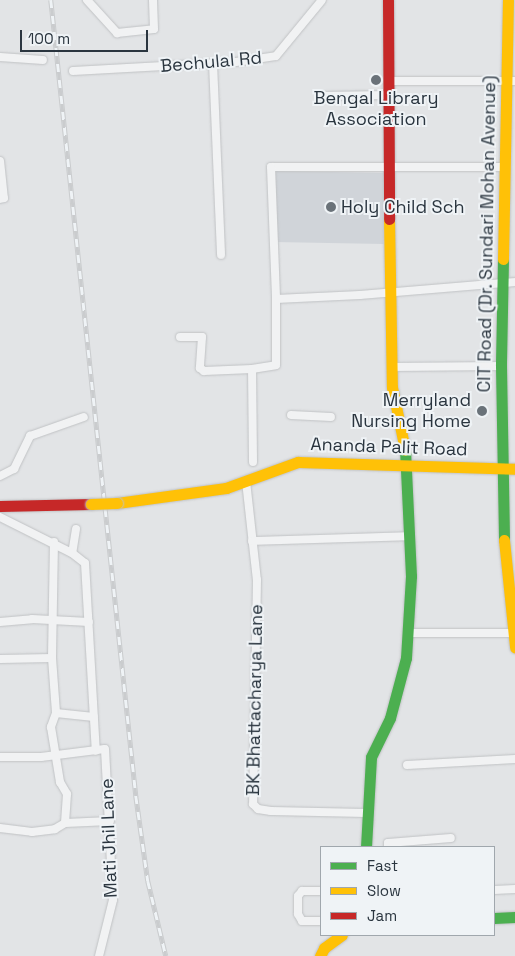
<!DOCTYPE html>
<style>
body{margin:0}
#map{position:relative;width:515px;height:956px;overflow:hidden;background:#e2e4e6;font-family:"Space Grotesk",sans-serif}
div>[style]{position:absolute}
[style*='--x']{left:calc(var(--x)*1px);top:calc(var(--y)*1px);width:calc(var(--w)*1px);rotate:calc(var(--a)*1deg)}
.built>*{inset:0;background:#d0d4d9;transform-origin:0 0}
.roads{filter:drop-shadow(0 0 1px #c0c2c4) drop-shadow(0 0 1px #c0c2c4)}
.street>*{height:8px;margin:-4px;padding:0 4px;transform-origin:4px;border-radius:4px;background:#f1f2f3}
.fast>*{height:11px;margin:-5.5px;padding:0 5.5px;transform-origin:5.5px;border-radius:5.5px;background:#4caf50}
.slow>*{height:11px;margin:-5.5px;padding:0 5.5px;transform-origin:5.5px;border-radius:5.5px;background:#ffc107}
.jam>*{height:11px;margin:-5.5px;padding:0 5.5px;transform-origin:5.5px;border-radius:5.5px;background:#c62828}
.rail>*{height:4.5px;margin-top:-2.25px;transform-origin:0;background:repeating-linear-gradient(90deg,#eff3f6 0 8px,#caccce 0 16px);box-sizing:border-box;border-block:1px solid #caccce}
.bridges{filter:drop-shadow(0 0 1px #c0c2c4) drop-shadow(0 0 1px #c0c2c4)}
.slow-bridge>*{height:11px;margin:-5.5px;padding:0 5.5px;transform-origin:5.5px;border-radius:5.5px;background:#ffc107}
.dots>*{width:14px;height:14px;translate:-50% -50%;box-sizing:border-box;border:2px solid #eff3f6;border-radius:50%}
span{translate:-50% -50%;white-space:nowrap;text-align:center;line-height:1.15;-webkit-text-stroke:4px #eff3f6;paint-order:stroke}
.street-label{font-size:18px;color:#2a353f}
.poi-label{font-size:18px;color:#2a353f}
.left{translate:0 -50%;text-align:left}
.right{translate:-100% -50%;text-align:right}
.legend{position:absolute;left:320px;top:846px;width:175px;height:90px;box-sizing:border-box;background:#eff3f6;border:1px solid #a0a7ad;margin:0;padding:6px 9px;list-style:none;font-size:15px;color:#2a353f}
.legend li{display:flex;align-items:center;gap:10px;height:25px}
.legend b{width:25px;border:1px solid #a0a7ad}
.scale{position:absolute;left:20px;top:30px;width:128px;height:22px;box-sizing:border-box;border:2px solid #2a353f;border-top:0;padding-left:6px;font-size:15px;line-height:18px;white-space:nowrap;color:#2a353f;-webkit-text-stroke:4px #eff3f6;paint-order:stroke}
</style>
<div id="map">
<div class="built">
<i style="left:275px;top:171px;width:110px;height:71px;rotate:1deg"></i>
</div>
<div class="roads">
<div class="street">
<i style="--x:87;--y:0;--w:45;--a:47.7"></i>
<i style="--x:117;--y:33;--w:37;--a:-6"></i>
<i style="--x:154;--y:29;--w:29;--a:-92"></i>
<i style="--x:0;--y:57;--w:43;--a:4"></i>
<i style="--x:213;--y:63;--w:192;--a:87.6"></i>
<i style="--x:73;--y:71;--w:163;--a:-3.2"></i>
<i style="--x:236;--y:62;--w:40;--a:-8.5"></i>
<i style="--x:276;--y:56;--w:72;--a:-50.6"></i>
<i style="--x:390;--y:81;--w:125;--a:0"></i>
<i style="--x:321;--y:96;--w:69;--a:-0.8"></i>
<i style="--x:0;--y:161;--w:37;--a:84"></i>
<i style="--x:4;--y:198;--w:4;--a:166"></i>
<i style="--x:504;--y:167;--w:233;--a:180"></i>
<i style="--x:271;--y:167;--w:132;--a:87.8"></i>
<i style="--x:276;--y:299;--w:84;--a:-2.7"></i>
<i style="--x:360;--y:295;--w:156;--a:-4.8"></i>
<i style="--x:180;--y:337;--w:22;--a:0"></i>
<i style="--x:202;--y:337;--w:31;--a:94"></i>
<i style="--x:200;--y:368;--w:5;--a:37"></i>
<i style="--x:204;--y:371;--w:48;--a:-2.4"></i>
<i style="--x:391;--y:367;--w:110;--a:-0.5"></i>
<i style="--x:291;--y:415;--w:40;--a:2.9"></i>
<i style="--x:253;--y:462;--w:93;--a:-90.6"></i>
<i style="--x:252;--y:369;--w:24;--a:-9"></i>
<i style="--x:276;--y:365;--w:66;--a:-90"></i>
<i style="--x:0;--y:476;--w:16;--a:-27"></i>
<i style="--x:14;--y:469;--w:37;--a:-64"></i>
<i style="--x:30;--y:436;--w:57;--a:-19.4"></i>
<i style="--x:246;--y:481;--w:100;--a:83.7"></i>
<i style="--x:257;--y:580;--w:224;--a:91"></i>
<i style="--x:253;--y:804;--w:7;--a:45"></i>
<i style="--x:258;--y:809;--w:13;--a:9"></i>
<i style="--x:271;--y:811;--w:95;--a:1.2"></i>
<i style="--x:0;--y:517;--w:80;--a:26.6"></i>
<i style="--x:76;--y:529;--w:24;--a:99"></i>
<i style="--x:72;--y:553;--w:16;--a:38"></i>
<i style="--x:85;--y:563;--w:188;--a:86.7"></i>
<i style="--x:252;--y:541;--w:159;--a:-1.8"></i>
<i style="--x:54;--y:542;--w:116;--a:91"></i>
<i style="--x:52;--y:658;--w:55;--a:85.8"></i>
<i style="--x:56;--y:713;--w:15;--a:110"></i>
<i style="--x:51;--y:727;--w:56;--a:80.7"></i>
<i style="--x:60;--y:782;--w:14;--a:60"></i>
<i style="--x:67;--y:794;--w:29;--a:94"></i>
<i style="--x:0;--y:622;--w:32;--a:-5"></i>
<i style="--x:32;--y:619;--w:57;--a:3"></i>
<i style="--x:408;--y:633;--w:107;--a:0"></i>
<i style="--x:0;--y:659;--w:52;--a:-1.1"></i>
<i style="--x:56;--y:713;--w:38;--a:6"></i>
<i style="--x:0;--y:757;--w:41;--a:0"></i>
<i style="--x:41;--y:757;--w:64;--a:-7.1"></i>
<i style="--x:105;--y:749;--w:151;--a:87"></i>
<i style="--x:113;--y:900;--w:58;--a:104"></i>
<i style="--x:407;--y:765;--w:108;--a:-3.2"></i>
<i style="--x:0;--y:828;--w:32;--a:7"></i>
<i style="--x:32;--y:832;--w:23;--a:-7"></i>
<i style="--x:55;--y:829;--w:12;--a:-31"></i>
<i style="--x:65;--y:823;--w:45;--a:-2.5"></i>
<i style="--x:388;--y:847;--w:4;--a:-90"></i>
<i style="--x:388;--y:843;--w:63;--a:-4.5"></i>
<i style="--x:494;--y:890;--w:21;--a:-3"></i>
<i style="--x:321;--y:891;--w:19;--a:180"></i>
<i style="--x:302;--y:891;--w:6;--a:129"></i>
<i style="--x:298;--y:896;--w:18;--a:90"></i>
<i style="--x:298;--y:914;--w:8;--a:60"></i>
<i style="--x:302;--y:921;--w:19;--a:0"></i>
</div>
<div class="fast">
<i style="--x:503;--y:259;--w:107;--a:91.1"></i>
<i style="--x:501;--y:366;--w:174;--a:89"></i>
<i style="--x:366;--y:847;--w:90;--a:-86.8"></i>
<i style="--x:371;--y:757;--w:43;--a:-64"></i>
<i style="--x:390;--y:718;--w:62;--a:-75.1"></i>
<i style="--x:406;--y:658;--w:82;--a:-86.5"></i>
<i style="--x:411;--y:576;--w:126;--a:-92.7"></i>
<i style="--x:494;--y:918;--w:21;--a:-3"></i>
</div>
<div class="slow">
<i style="--x:389;--y:219;--w:168;--a:89"></i>
<i style="--x:392;--y:387;--w:64;--a:78.3"></i>
<i style="--x:503;--y:259;--w:259;--a:-88.9"></i>
<i style="--x:117;--y:503;--w:110;--a:-7.8"></i>
<i style="--x:226;--y:488;--w:77;--a:-19.9"></i>
<i style="--x:298;--y:462;--w:217;--a:1.8"></i>
<i style="--x:504;--y:540;--w:108;--a:84.1"></i>
<i style="--x:320;--y:956;--w:9;--a:-63"></i>
<i style="--x:324;--y:948;--w:22;--a:-36"></i>
</div>
<div class="jam">
<i style="--x:388;--y:0;--w:219;--a:89.7"></i>
<i style="--x:0;--y:506;--w:91;--a:-1.3"></i>
</div>
</div>
<div class="rail">
<i style="--x:51;--y:0;--w:801;--a:83.9"></i>
<i style="--x:136;--y:796;--w:86;--a:82"></i>
<i style="--x:148;--y:881;--w:77;--a:76.5"></i>
</div>
<div class="bridges">
<div class="slow-bridge">
<i style="--x:91;--y:504;--w:26;--a:-2"></i>
</div>
</div>
<div class="dots">
<i style="left:376px;top:80px;background:#6a7279"></i>
<i style="left:331px;top:207px;background:#6a7279"></i>
<i style="left:482px;top:411px;background:#6a7279"></i>
</div>
<div class="street-label">
<span style="left:211px;top:62px;rotate:-5deg">Bechulal Rd</span>
<span style="left:487px;top:234px;rotate:-89deg">CIT Road (Dr. Sundari Mohan Avenue)</span>
<span style="left:389px;top:447px;rotate:2deg">Ananda Palit Road</span>
<span style="left:255px;top:700px;rotate:-89deg">BK Bhattacharya Lane</span>
<span style="left:109px;top:838px;rotate:-92deg">Mati Jhil Lane</span>
</div>
<div class="poi-label">
<span style="left:376px;top:109px">Bengal Library<br>Association</span>
<span class="left" style="left:341px;top:207px">Holy Child Sch</span>
<span class="right" style="left:471px;top:411px">Merryland<br>Nursing Home</span>
</div>
<ul class="legend">
<li><b style="height:6px;background:#4caf50"></b>Fast</li>
<li><b style="height:6px;background:#ffc107"></b>Slow</li>
<li><b style="height:6px;background:#c62828"></b>Jam</li>
</ul>
<div class="scale">100 m</div>
</div>
